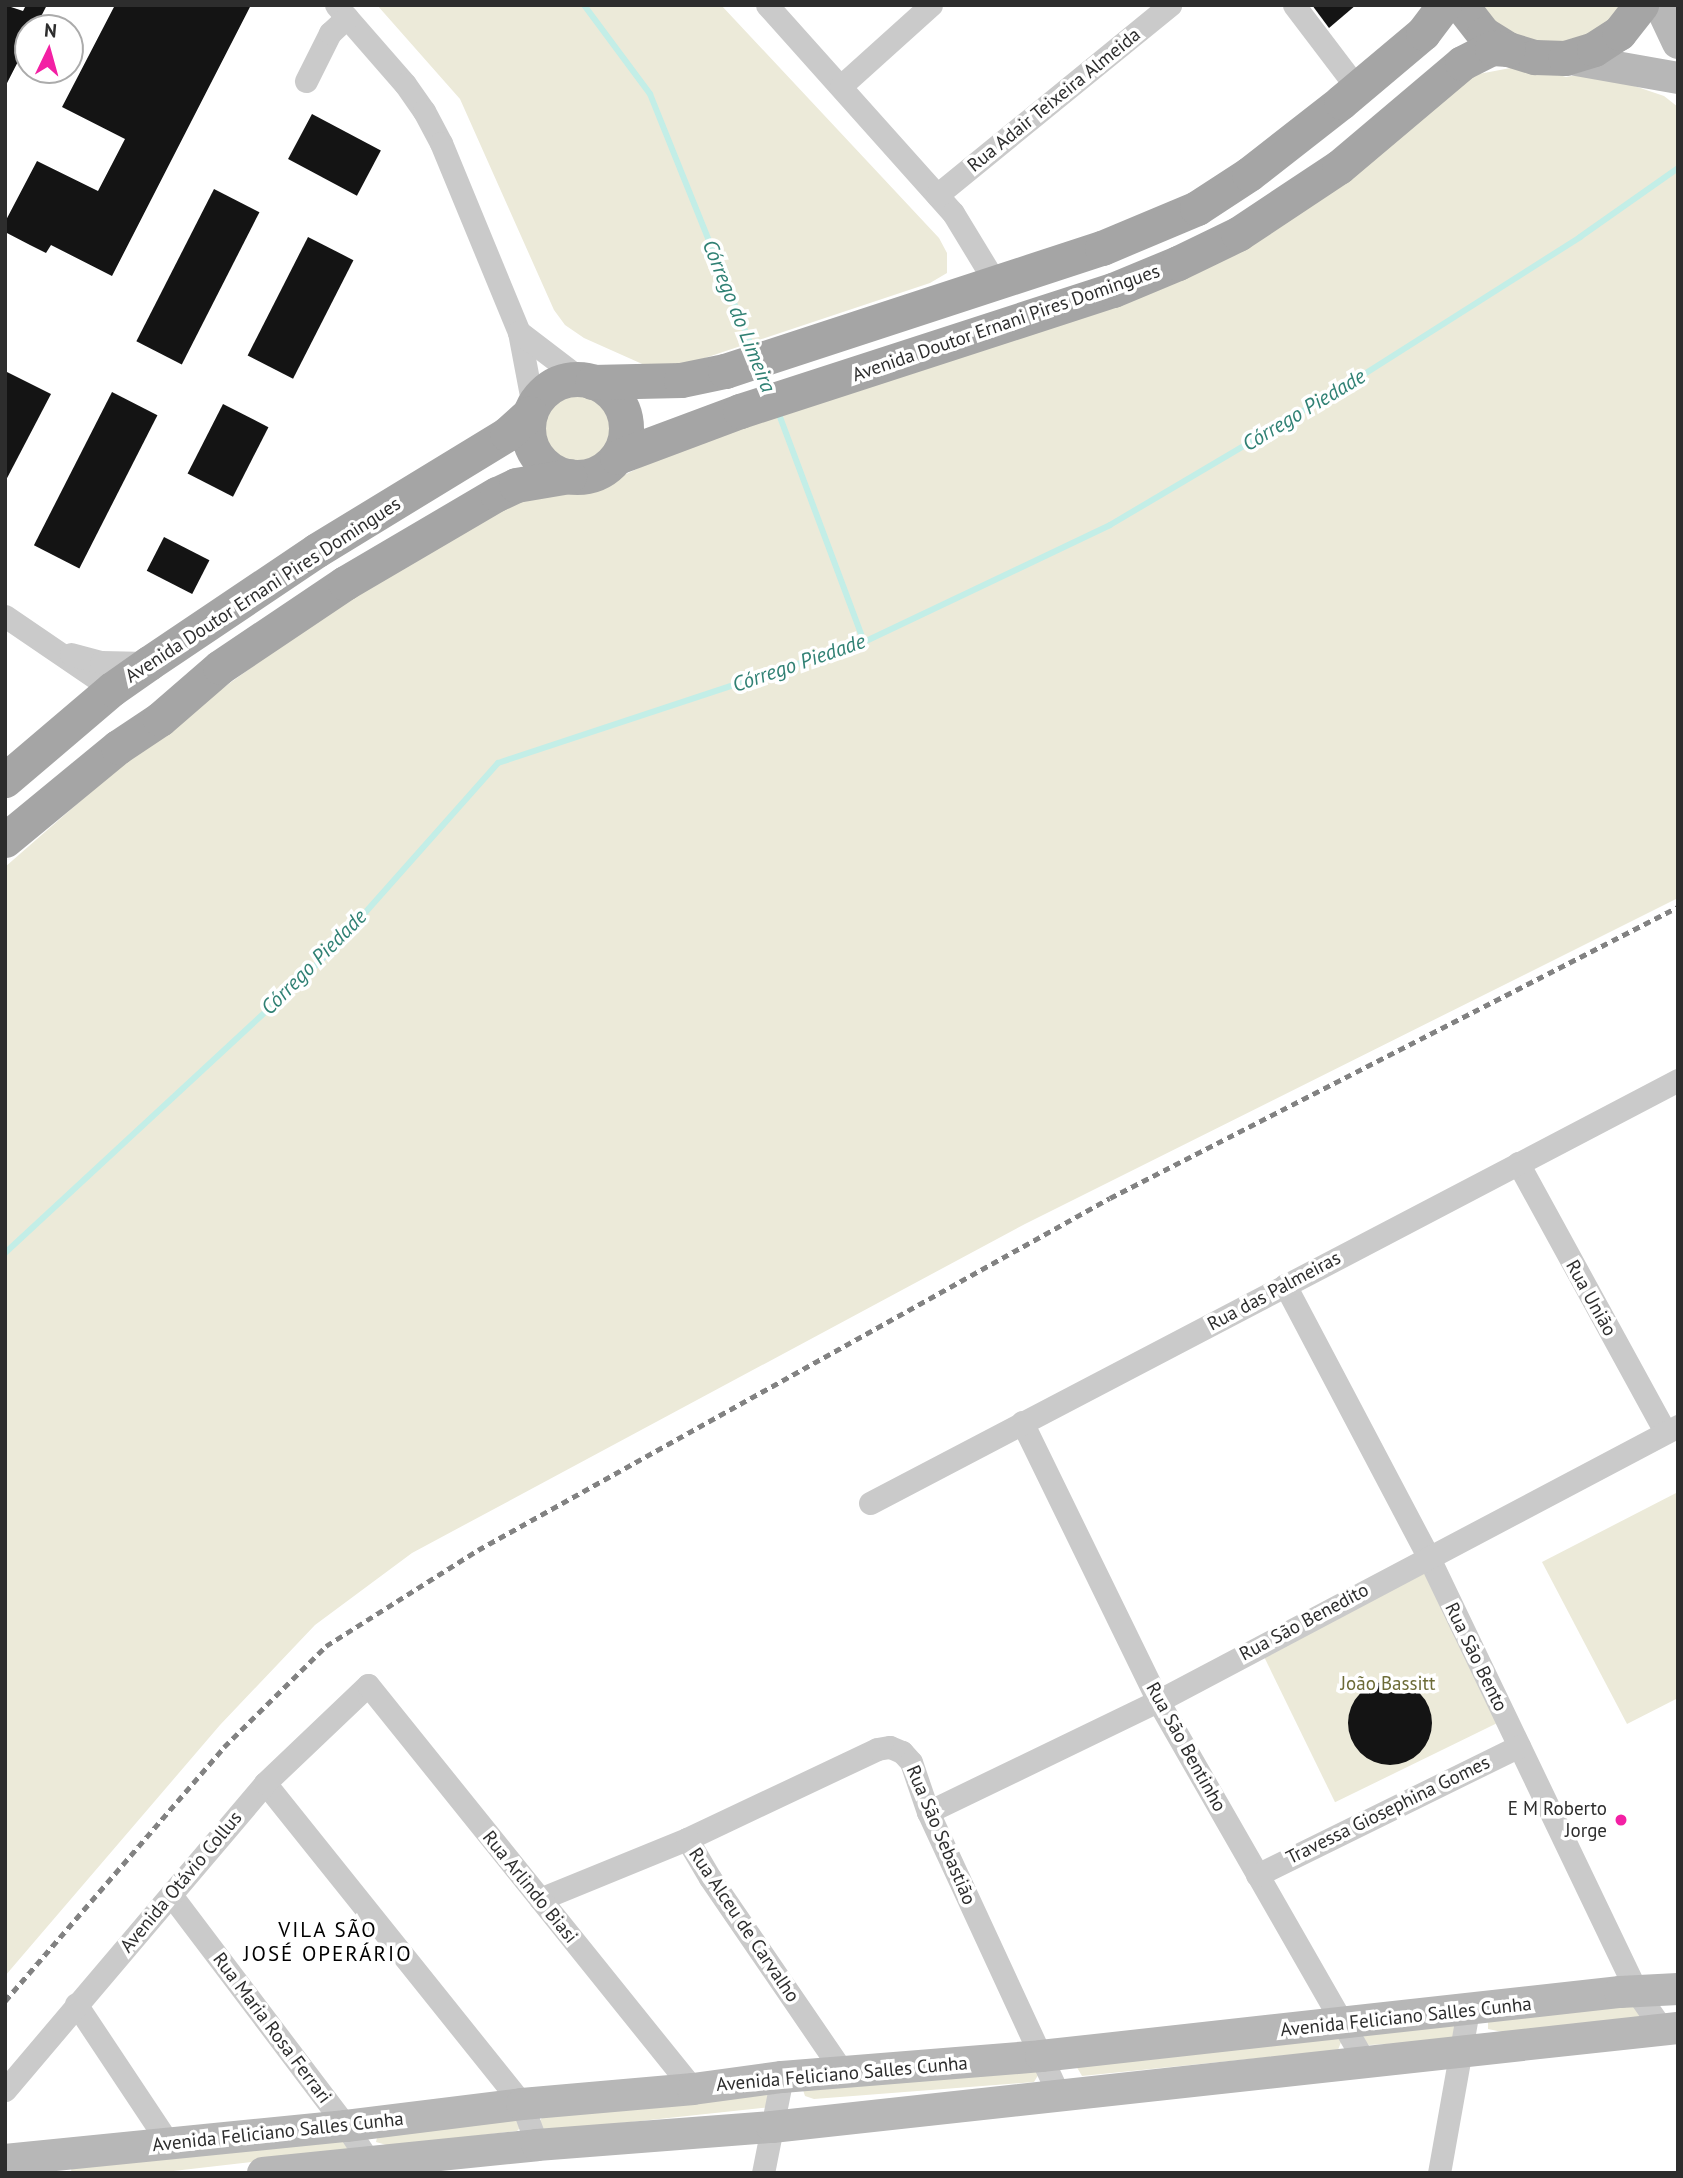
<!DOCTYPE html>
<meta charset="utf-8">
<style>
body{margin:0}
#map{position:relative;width:1683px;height:2178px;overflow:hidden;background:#fff;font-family:"PT Sans",sans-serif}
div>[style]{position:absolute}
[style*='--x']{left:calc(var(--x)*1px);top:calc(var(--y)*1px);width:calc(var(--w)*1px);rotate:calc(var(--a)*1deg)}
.green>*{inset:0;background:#ecead9;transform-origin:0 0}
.round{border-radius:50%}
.stream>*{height:6px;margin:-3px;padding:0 3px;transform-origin:3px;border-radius:3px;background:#c3eee7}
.building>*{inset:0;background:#141414;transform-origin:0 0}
.street>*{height:23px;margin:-11.5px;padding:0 11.5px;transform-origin:11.5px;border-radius:11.5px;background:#cacaca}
.secondary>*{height:32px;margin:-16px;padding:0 16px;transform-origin:16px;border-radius:16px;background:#b7b7b7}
.primary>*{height:35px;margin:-17.5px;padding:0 17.5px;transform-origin:17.5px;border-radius:17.5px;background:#a5a5a5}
.primary>.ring{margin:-17.5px;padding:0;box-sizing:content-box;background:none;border:35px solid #a5a5a5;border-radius:50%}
.rail>*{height:5px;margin-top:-2.5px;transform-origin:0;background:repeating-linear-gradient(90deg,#828282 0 7px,transparent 0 12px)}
.dots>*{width:19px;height:19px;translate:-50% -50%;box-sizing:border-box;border:4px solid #fff;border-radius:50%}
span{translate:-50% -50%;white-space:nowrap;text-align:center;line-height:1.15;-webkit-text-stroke:7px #fff;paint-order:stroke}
.street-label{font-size:19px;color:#2d2d2d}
.park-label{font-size:19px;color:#6c6b37}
.poi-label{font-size:19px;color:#2d2d2d}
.right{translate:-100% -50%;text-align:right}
.water-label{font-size:21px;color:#308174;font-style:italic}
.neighbourhood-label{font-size:21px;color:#000;letter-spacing:2px}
.frame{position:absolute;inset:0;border:7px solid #2d2d2d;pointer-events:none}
.north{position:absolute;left:14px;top:14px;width:70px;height:70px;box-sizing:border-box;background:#fff;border:2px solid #ababab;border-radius:50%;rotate:5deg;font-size:19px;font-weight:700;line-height:28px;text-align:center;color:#2d2d2d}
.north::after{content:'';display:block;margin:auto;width:24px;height:32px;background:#f320a4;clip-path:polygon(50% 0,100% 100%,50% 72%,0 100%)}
</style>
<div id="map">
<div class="green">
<i style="clip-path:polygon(377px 5px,721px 5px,939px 238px,947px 253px,947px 273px,930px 283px,684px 365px,649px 367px,584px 338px,565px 325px,554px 310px,460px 99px)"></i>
<i style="clip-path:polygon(1479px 5px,1626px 5px,1595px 34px,1557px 45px,1517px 38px,1485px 15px)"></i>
<i style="clip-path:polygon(1526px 65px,1566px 77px,1593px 72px,1664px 96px,1678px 107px,1678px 898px,1025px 1224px,412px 1553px,315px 1625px,220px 1725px,5px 1976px,5px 867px,149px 741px,344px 601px,518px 501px,614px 480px,715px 431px,1132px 299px,1458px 78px)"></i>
<i class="round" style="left:534px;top:386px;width:86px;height:86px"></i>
<i style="clip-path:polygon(1678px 1492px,1678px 1698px,1627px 1724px,1542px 1562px)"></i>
<i style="left:1425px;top:1567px;width:172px;height:184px;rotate:64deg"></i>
<i style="clip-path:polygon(1632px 2001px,1643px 2012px,1639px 2020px,1507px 2033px,1488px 2029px,1488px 2020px)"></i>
<i style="clip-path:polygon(1454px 2025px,1456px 2040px,1369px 2045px,1364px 2043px,1363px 2037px,1368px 2034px)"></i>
<i style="clip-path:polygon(1335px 2030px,1341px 2042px,1338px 2050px,1082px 2076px,1075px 2064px)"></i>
<i style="clip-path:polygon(1035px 2064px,1040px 2072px,1034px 2082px,814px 2099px,805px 2096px,803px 2090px)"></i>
<i style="clip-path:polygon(769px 2094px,771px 2107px,547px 2131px,540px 2129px,539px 2122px,544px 2115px)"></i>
<i style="clip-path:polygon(518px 2118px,522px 2126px,517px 2131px,390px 2146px,376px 2142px,378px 2133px)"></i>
<i style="clip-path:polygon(326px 2135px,347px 2143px,347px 2151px,156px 2173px,71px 2173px,72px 2161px)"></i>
</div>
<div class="stream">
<i style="--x:584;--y:5;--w:111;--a:53.4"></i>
<i style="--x:650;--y:94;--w:276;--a:68.1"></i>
<i style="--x:777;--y:409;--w:249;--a:69.5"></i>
<i style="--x:5;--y:1253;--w:446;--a:-42.8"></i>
<i style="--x:332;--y:950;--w:250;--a:-48.4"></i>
<i style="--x:498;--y:763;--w:385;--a:-18.3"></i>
<i style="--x:864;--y:642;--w:272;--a:-25.4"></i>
<i style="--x:1110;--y:525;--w:285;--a:-30.6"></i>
<i style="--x:1355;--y:380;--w:267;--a:-32.4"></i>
<i style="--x:1580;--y:237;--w:120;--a:-35.1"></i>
</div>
<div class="building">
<i style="clip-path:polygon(5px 5px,23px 11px,26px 5px,47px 5px,35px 28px,28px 28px,28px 42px,5px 87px)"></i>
<i style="clip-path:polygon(115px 5px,251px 5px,112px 276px,51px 245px,46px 253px,30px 245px,5px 232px,5px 222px,37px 161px,98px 191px,125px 139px,62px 107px)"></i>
<i style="clip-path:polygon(1312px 5px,1356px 5px,1329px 28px)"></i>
<i style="left:312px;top:114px;width:78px;height:51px;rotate:28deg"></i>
<i style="left:214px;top:189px;width:51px;height:171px;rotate:27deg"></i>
<i style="left:308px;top:237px;width:51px;height:133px;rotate:27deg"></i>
<i style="clip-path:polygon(5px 371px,51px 394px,5px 482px)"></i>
<i style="left:112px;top:392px;width:51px;height:172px;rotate:27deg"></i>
<i style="left:223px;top:404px;width:51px;height:78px;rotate:27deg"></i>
<i style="left:164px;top:537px;width:51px;height:38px;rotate:27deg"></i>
<i class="round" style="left:1348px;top:1681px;width:84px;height:84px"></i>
</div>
<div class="street">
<i style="--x:336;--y:5;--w:105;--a:48.9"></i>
<i style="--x:405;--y:84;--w:33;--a:55"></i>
<i style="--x:424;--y:111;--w:36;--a:62"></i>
<i style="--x:441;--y:143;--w:204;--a:67.6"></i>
<i style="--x:519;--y:332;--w:75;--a:79.3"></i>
<i style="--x:767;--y:5;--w:279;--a:48.2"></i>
<i style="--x:953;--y:213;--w:81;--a:58.7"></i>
<i style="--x:1294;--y:5;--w:104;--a:52.8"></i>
<i style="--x:306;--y:81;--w:54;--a:-63.4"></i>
<i style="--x:330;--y:33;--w:23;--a:-43"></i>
<i style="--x:841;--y:86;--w:121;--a:-42"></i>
<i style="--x:937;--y:195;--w:301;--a:-39.2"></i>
<i style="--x:519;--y:332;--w:79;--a:37.3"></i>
<i style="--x:5;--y:616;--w:130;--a:34.3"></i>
<i style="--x:71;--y:654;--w:31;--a:15"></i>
<i style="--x:101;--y:662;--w:47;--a:1.2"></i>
<i style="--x:1518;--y:1163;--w:307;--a:61.3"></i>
<i style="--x:1285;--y:1285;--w:306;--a:62.2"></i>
<i style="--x:1428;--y:1556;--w:484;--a:64.4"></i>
<i style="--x:1637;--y:1993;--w:45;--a:54.9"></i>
<i style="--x:1022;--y:1422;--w:310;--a:64"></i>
<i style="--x:1158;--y:1701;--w:417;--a:60.2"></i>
<i style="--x:870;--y:1503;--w:912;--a:-27.63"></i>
<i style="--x:265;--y:1783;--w:411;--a:51.3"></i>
<i style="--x:522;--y:2104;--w:44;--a:69.9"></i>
<i style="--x:928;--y:1812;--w:255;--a:-25.8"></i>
<i style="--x:1158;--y:1701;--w:588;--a:-27.87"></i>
<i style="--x:687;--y:1839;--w:210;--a:-25.3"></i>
<i style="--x:877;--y:1749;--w:13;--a:-9"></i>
<i style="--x:890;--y:1747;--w:13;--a:23"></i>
<i style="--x:902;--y:1752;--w:13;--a:48"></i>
<i style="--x:911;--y:1762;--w:53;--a:71.2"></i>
<i style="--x:928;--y:1812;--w:313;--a:65.2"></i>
<i style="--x:1257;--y:1875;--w:292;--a:-26.2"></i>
<i style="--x:171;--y:1895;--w:290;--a:52.9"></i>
<i style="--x:346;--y:2126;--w:44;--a:57"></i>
<i style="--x:540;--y:1899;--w:159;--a:-22.2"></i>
<i style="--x:687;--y:1839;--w:45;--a:59.5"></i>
<i style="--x:710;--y:1878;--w:235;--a:55.6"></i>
<i style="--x:76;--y:2004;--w:168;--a:56.4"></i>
<i style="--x:5;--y:2090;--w:402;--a:-49.7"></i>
<i style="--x:265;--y:1783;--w:142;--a:-43.6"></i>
<i style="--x:368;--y:1685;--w:518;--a:51.18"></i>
<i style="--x:763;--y:2173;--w:98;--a:-78.8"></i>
<i style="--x:1439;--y:2173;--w:166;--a:-79.9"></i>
</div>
<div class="secondary">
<i style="--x:1660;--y:5;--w:42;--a:64.7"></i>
<i style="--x:1565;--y:58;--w:115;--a:10"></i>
<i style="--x:5;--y:2160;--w:343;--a:-5.7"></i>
<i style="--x:346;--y:2126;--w:177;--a:-7.1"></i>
<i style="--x:522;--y:2104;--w:172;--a:-5"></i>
<i style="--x:693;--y:2089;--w:90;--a:-7.7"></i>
<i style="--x:782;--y:2077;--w:260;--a:-4.6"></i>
<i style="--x:1041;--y:2056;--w:583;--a:-6.31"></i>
<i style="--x:1620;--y:1992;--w:58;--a:-3"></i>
<i style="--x:263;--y:2173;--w:275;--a:-5.8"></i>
<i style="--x:537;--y:2145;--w:236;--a:-4.4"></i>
<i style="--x:772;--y:2127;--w:911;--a:-6.24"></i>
</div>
<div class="primary">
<i style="--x:1461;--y:5;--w:37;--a:52"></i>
<i style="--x:1484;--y:34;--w:28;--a:32"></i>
<i style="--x:1508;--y:49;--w:28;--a:17"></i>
<i style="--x:1535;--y:57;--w:30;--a:2"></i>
<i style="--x:1565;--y:58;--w:30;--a:-17"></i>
<i style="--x:1594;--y:49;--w:30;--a:-33"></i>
<i style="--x:1619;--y:33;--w:36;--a:-52"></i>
<i class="ring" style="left:528px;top:379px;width:63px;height:63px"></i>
<i style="--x:592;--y:382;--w:89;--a:-1.3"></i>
<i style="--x:681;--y:380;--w:45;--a:-11.6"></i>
<i style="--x:725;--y:371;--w:397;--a:-18.1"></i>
<i style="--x:1102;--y:248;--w:103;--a:-22.8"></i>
<i style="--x:1197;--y:208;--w:62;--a:-33.2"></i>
<i style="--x:1249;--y:174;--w:117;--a:-38"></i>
<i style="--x:1341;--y:102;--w:107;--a:-40.1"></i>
<i style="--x:1423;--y:33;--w:35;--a:-53"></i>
<i style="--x:617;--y:457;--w:131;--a:-20.5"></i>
<i style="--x:740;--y:411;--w:392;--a:-18"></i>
<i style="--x:1113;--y:290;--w:70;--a:-22.6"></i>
<i style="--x:1178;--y:263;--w:67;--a:-25.8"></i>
<i style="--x:1238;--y:234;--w:121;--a:-33.6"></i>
<i style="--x:1339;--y:167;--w:161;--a:-40.2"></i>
<i style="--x:1462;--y:63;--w:34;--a:-27"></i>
<i style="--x:1492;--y:48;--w:16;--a:4"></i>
<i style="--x:5;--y:780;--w:140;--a:-40.4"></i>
<i style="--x:112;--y:689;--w:45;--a:-35.1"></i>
<i style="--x:149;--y:663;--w:202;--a:-33.9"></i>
<i style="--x:317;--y:550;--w:223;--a:-31.4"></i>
<i style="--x:507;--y:434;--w:31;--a:-42"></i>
<i style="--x:5;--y:840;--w:146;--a:-39.5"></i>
<i style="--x:118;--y:747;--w:50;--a:-33.7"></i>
<i style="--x:160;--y:719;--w:79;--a:-40.9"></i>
<i style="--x:220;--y:667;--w:151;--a:-33.9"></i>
<i style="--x:345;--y:583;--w:176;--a:-30.4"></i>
<i style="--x:497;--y:494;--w:21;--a:-25"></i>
<i style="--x:516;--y:485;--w:54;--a:-9.6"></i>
</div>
<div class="rail">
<i style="--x:5;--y:2001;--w:335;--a:-49.2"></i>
<i style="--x:224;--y:1747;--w:144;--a:-44.7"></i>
<i style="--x:326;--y:1646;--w:180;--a:-32.3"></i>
<i style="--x:478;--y:1550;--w:723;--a:-29.12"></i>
<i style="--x:1110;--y:1198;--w:638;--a:-27.13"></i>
</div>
<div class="dots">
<i style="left:1621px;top:1820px;background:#f320a4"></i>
</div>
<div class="street-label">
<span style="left:1054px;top:100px;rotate:-39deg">Rua Adair Teixeira Almeida</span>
<span style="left:1006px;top:323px;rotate:-19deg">Avenida Doutor Ernani Pires Domingues</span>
<span style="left:263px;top:590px;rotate:-33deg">Avenida Doutor Ernani Pires Domingues</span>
<span style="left:1274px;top:1291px;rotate:-28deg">Rua das Palmeiras</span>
<span style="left:1591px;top:1298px;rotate:61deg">Rua União</span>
<span style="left:1304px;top:1622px;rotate:-28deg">Rua São Benedito</span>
<span style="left:1476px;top:1657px;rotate:64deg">Rua São Bento</span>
<span style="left:1186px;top:1747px;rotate:61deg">Rua São Bentinho</span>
<span style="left:1388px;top:1810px;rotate:-26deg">Travessa Giosephina Gomes</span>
<span style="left:941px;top:1835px;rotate:67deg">Rua São Sebastião</span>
<span style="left:181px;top:1882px;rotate:-50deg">Avenida Otávio Collus</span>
<span style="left:530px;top:1887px;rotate:51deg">Rua Arlindo Biasi</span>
<span style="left:744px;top:1925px;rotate:56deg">Rua Alceu de Carvalho</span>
<span style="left:1406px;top:2017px;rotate:-6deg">Avenida Feliciano Salles Cunha</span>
<span style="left:272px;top:2028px;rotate:53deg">Rua Maria Rosa Ferrari</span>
<span style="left:842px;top:2074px;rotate:-5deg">Avenida Feliciano Salles Cunha</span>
<span style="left:278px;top:2132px;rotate:-6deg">Avenida Feliciano Salles Cunha</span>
</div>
<div class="park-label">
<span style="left:1388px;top:1684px">João Bassitt</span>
</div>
<div class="poi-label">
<span class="right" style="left:1607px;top:1820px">E M Roberto<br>Jorge</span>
</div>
<div class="water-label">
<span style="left:739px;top:316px;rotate:68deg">Córrego do Limeira</span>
<span style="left:1304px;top:410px;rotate:-31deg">Córrego Piedade</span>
<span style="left:799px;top:663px;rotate:-19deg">Córrego Piedade</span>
<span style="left:314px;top:962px;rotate:-45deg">Córrego Piedade</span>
</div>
<div class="neighbourhood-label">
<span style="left:328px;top:1942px">VILA SÃO<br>JOSÉ OPERÁRIO</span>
</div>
<div class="frame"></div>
<div class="north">N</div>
</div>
